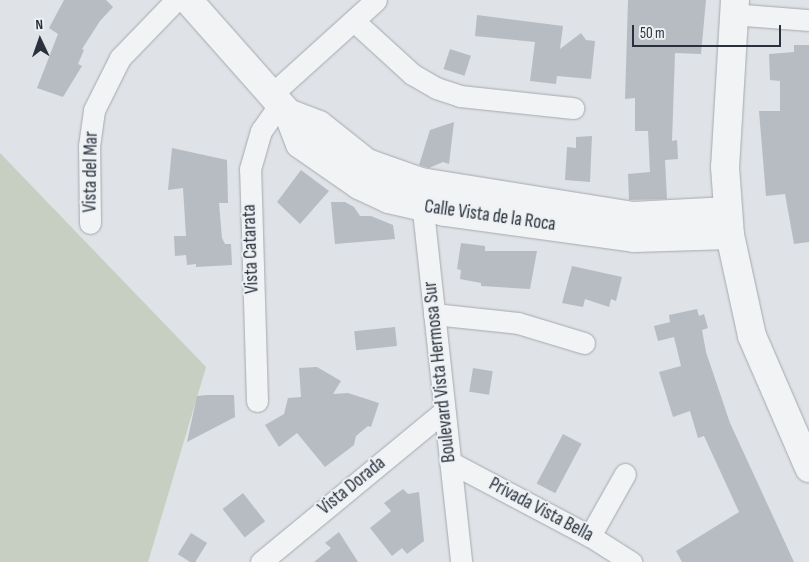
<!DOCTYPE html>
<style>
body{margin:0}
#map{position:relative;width:809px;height:562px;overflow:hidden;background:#dfe2e6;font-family:"Sofia Sans Condensed",sans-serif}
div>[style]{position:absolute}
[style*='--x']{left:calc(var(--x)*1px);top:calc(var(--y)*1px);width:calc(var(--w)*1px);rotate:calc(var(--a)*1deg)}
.green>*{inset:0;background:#c6cfc1}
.building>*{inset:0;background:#b7bcc3;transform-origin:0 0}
.roads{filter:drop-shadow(0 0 1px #a5a9b0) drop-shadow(0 0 1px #a5a9b0)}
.minor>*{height:21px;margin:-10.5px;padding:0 10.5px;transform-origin:10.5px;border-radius:10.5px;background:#f1f3f5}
.tertiary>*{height:28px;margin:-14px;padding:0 14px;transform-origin:14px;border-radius:14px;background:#f1f3f5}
span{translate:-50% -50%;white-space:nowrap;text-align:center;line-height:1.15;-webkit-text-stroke:4px #eef1f4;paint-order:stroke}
.street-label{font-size:19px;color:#2a313c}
.north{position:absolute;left:15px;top:15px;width:50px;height:50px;-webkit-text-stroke:4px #eef1f4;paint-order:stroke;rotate:357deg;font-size:14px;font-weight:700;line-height:20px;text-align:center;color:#2a313c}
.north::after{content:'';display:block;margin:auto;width:18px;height:22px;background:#2a313c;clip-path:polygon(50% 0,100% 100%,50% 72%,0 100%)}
.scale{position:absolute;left:632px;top:25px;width:149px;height:22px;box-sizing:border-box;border:2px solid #2a313c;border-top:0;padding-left:6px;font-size:15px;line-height:18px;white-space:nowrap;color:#2a313c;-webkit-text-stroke:4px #eef1f4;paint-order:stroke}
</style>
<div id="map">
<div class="green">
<i style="clip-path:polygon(0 153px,206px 367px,148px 562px,0 562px)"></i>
</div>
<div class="building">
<i style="clip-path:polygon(64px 0,106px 0,113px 7px,100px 21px,82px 49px,84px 50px,78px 64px,82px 66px,63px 97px,37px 88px,58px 34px,49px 28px)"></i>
<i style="clip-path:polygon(628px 0,706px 0,701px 54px,675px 53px,672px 141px,677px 140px,678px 159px,665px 160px,667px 199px,629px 200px,628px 174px,650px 172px,648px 131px,635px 131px,635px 98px,625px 99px)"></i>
<i style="clip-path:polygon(477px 15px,563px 26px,560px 49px,581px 33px,586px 40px,595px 41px,591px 79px,557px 76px,556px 84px,530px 81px,535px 42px,475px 36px)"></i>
<i style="clip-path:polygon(794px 45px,809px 45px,809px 242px,794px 244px,785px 194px,766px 196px,759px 111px,780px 111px,780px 81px,770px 80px,769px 54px,794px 52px)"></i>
<i style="left:450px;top:49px;width:22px;height:21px;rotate:18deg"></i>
<i style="clip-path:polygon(454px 122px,449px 164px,443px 162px,429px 168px,419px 165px,430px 130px)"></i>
<i style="clip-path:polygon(592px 136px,590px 182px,565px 180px,567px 147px,576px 148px,576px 137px)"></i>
<i style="clip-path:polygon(172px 148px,227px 160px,228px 203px,219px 203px,222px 238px,225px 244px,231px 244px,232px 265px,196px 267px,196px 264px,187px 265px,186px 255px,175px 256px,174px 236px,186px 236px,183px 188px,168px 190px)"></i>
<i style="clip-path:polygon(301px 170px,329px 191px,300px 224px,277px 202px)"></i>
<i style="clip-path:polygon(331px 202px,345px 202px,354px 207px,360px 216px,371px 216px,393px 225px,395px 239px,335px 244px)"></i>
<i style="clip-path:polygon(461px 243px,485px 246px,485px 251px,537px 251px,530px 289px,481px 286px,481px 283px,460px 279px,461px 270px,457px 269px)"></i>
<i style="clip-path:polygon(572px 266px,622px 277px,616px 301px,611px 299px,609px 307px,585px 299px,583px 307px,562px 303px)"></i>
<i style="clip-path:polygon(697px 309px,699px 316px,704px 314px,708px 328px,702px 330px,706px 352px,730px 423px,794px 562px,682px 562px,676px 551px,739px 512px,704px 436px,698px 438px,690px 411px,673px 417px,659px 372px,681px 366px,674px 337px,658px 341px,654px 326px,670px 322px,669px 315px)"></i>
<i style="left:395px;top:327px;width:19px;height:41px;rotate:84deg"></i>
<i style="clip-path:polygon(317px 367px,341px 381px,333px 394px,348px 393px,379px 403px,371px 427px,368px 426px,356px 436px,354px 445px,325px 467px,297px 433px,279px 447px,265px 425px,284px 414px,288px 398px,301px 397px,299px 368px)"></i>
<i style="left:473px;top:368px;width:20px;height:24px;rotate:9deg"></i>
<i style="clip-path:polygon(207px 395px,234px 395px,235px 417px,187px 442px,197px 396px)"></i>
<i style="left:563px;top:434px;width:21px;height:56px;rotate:28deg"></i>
<i style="clip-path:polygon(403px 489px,408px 494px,419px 492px,424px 541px,407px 554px,402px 548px,392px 556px,370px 528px,391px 511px,384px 503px)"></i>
<i style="left:243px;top:493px;width:36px;height:26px;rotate:52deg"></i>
<i style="clip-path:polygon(339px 532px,358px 562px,314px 562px,331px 548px,325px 543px)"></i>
<i style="left:191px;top:533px;width:19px;height:25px;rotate:32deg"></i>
</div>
<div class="roads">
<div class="minor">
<i style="--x:732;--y:14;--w:77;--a:4.5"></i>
<i style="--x:354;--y:21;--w:79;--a:42.4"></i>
<i style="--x:412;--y:74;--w:28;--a:30"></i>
<i style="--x:436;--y:88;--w:25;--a:18"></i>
<i style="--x:460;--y:96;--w:114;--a:6.1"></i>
<i style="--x:272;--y:94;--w:140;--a:-42.1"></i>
<i style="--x:421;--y:192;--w:372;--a:83.8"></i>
<i style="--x:90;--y:223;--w:77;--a:-90.7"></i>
<i style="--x:89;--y:146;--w:36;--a:-82"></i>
<i style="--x:94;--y:110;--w:58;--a:-63.4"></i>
<i style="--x:120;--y:58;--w:81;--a:-46"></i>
<i style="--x:434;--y:314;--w:84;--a:6.1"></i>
<i style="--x:518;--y:323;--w:69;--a:16.9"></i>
<i style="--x:257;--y:401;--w:232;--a:-91.7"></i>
<i style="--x:250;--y:169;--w:40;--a:-74"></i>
<i style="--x:261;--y:131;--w:33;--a:-55"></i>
<i style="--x:450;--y:462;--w:158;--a:27.9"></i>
<i style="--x:590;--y:536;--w:49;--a:32.4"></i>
<i style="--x:590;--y:536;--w:71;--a:-60.6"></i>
<i style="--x:261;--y:562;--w:237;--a:-39.5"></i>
</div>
<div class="tertiary">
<i style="--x:188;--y:0;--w:151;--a:48.5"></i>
<i style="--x:288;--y:113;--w:33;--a:69"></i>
<i style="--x:300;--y:144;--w:72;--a:34.8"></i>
<i style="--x:359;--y:185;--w:33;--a:25"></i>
<i style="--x:389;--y:199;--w:57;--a:13.1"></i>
<i style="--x:445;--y:212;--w:191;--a:7.8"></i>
<i style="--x:634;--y:238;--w:96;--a:-1.8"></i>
<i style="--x:735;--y:0;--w:167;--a:93.4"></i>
<i style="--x:725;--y:167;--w:68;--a:85.8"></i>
<i style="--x:730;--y:235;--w:103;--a:77.7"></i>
<i style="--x:752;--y:336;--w:144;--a:66.6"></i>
<i style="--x:288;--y:113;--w:33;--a:21"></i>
<i style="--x:319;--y:125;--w:61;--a:38.4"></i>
<i style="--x:367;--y:163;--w:57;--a:19.4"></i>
<i style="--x:421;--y:182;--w:215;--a:9.1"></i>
<i style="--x:633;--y:216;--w:95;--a:-3"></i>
</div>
</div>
<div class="street-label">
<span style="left:91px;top:172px;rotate:-89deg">Vista del Mar</span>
<span style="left:490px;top:216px;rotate:8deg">Calle Vista de la Roca</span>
<span style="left:251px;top:249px;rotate:-92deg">Vista Catarata</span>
<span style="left:440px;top:372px;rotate:-96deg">Boulevard Vista Hermosa Sur</span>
<span style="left:352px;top:486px;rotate:-39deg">Vista Dorada</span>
<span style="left:541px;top:510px;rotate:28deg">Privada Vista Bella</span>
</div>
<div class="north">N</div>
<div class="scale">50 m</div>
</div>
